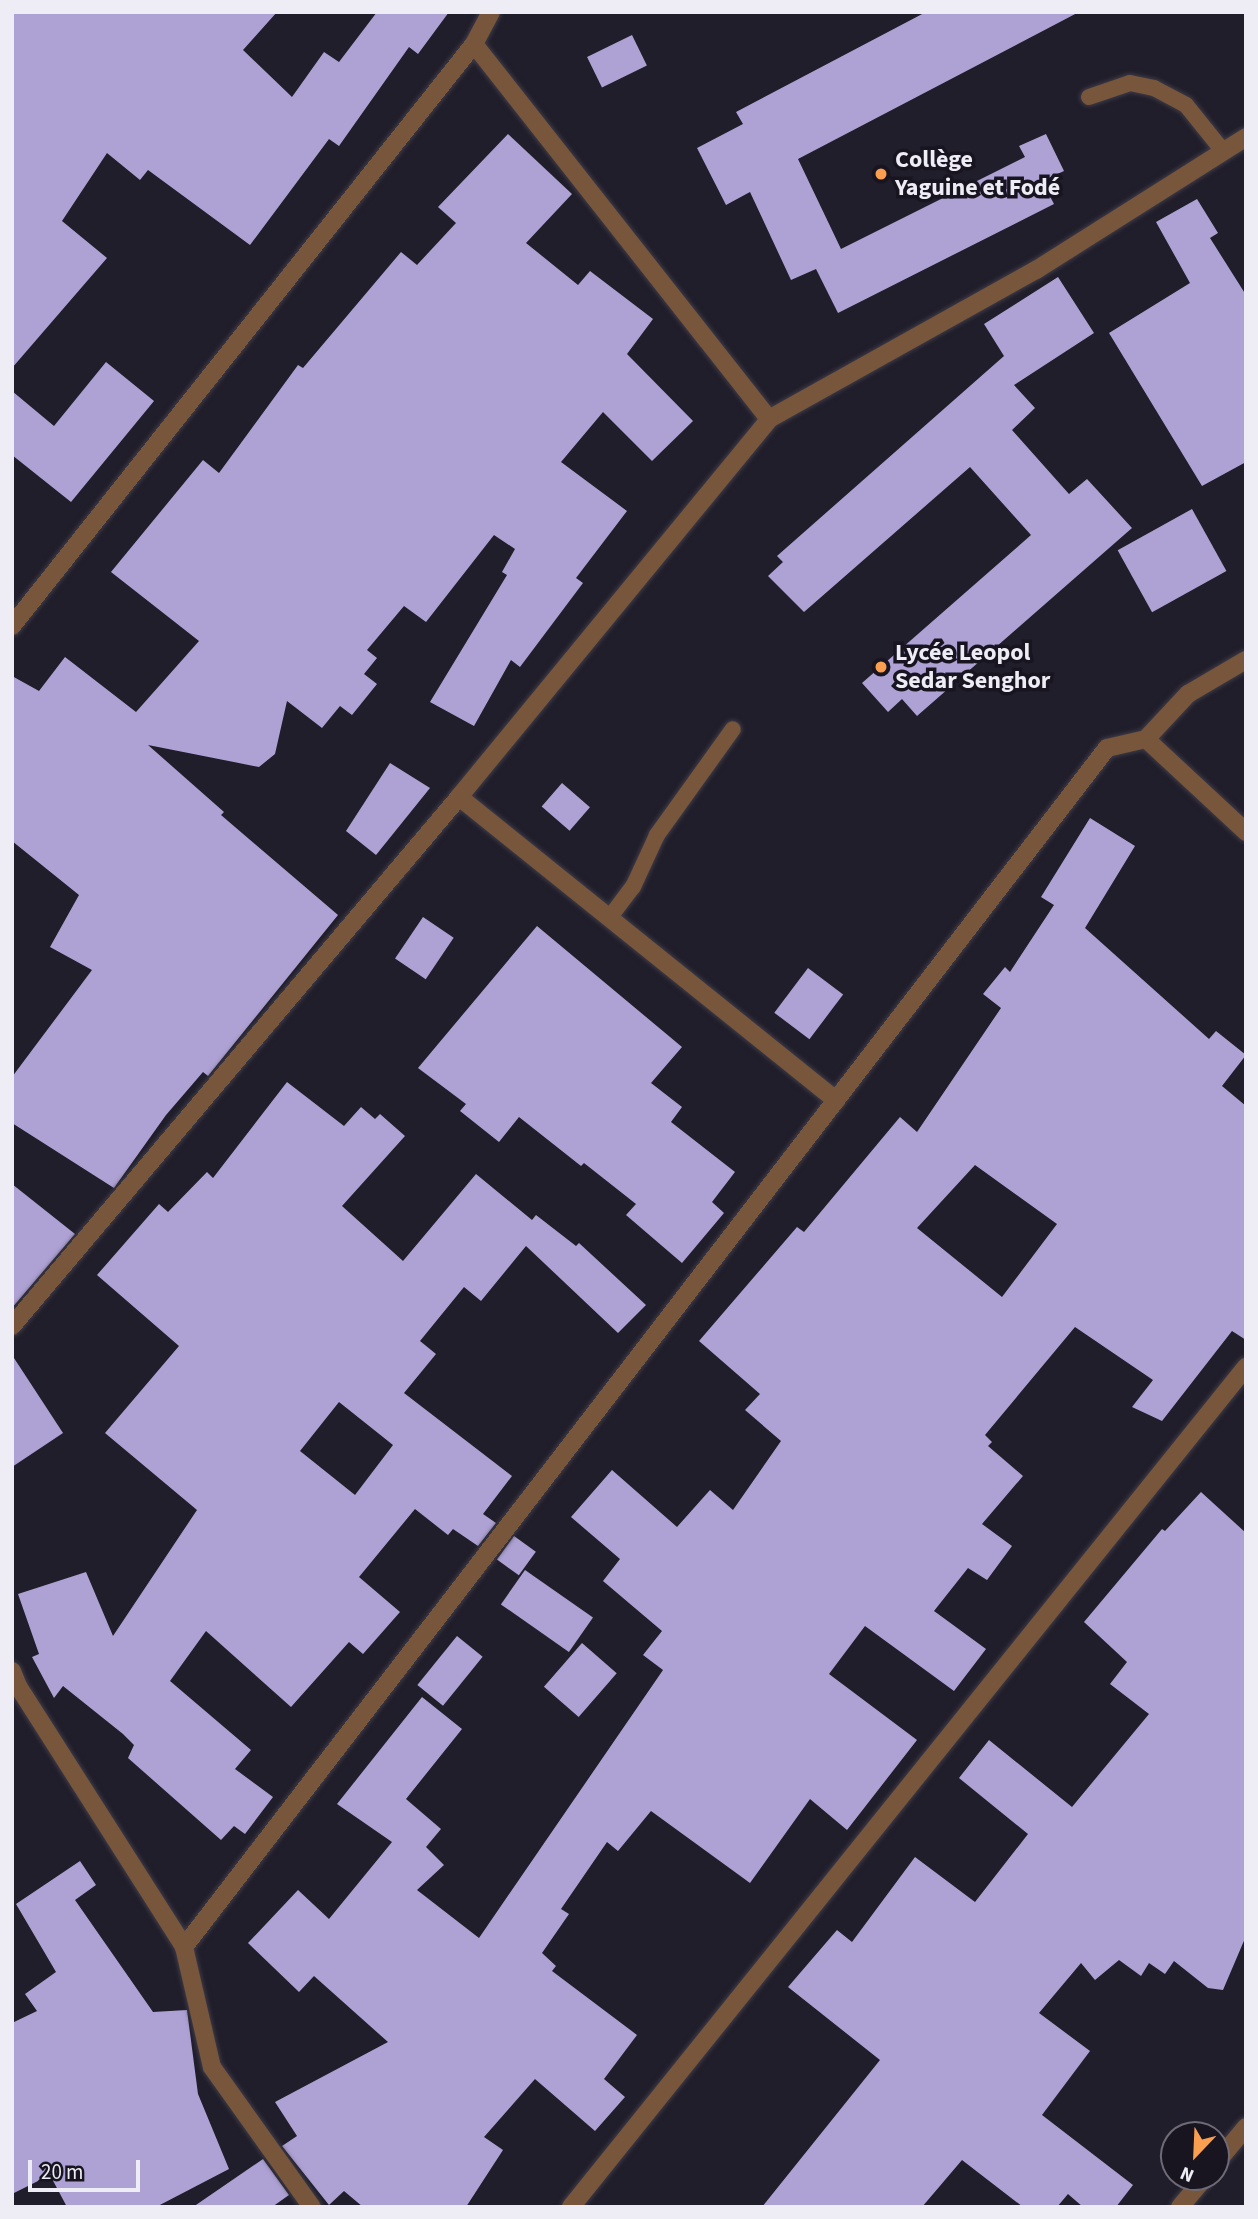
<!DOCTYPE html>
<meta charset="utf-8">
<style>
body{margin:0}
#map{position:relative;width:1258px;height:2219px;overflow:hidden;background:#211e2b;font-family:"Source Sans 3",sans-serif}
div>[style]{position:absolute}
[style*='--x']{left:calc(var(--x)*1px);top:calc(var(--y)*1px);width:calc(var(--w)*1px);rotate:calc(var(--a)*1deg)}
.building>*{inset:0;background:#aea2d4;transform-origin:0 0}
.roads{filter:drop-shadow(0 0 2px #3e3b47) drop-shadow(0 0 2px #3e3b47)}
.lane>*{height:16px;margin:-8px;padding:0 8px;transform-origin:8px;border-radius:8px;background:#78563c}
.street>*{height:18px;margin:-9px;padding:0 9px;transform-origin:9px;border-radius:9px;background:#78563c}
.dots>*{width:19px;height:19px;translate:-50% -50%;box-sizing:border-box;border:4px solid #181521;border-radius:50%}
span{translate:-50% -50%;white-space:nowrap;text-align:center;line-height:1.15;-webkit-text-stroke:7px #181521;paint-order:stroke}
.poi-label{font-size:24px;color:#eeecf5;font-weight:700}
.left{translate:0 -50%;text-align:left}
.frame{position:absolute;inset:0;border:14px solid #eeecf5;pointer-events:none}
.north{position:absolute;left:1160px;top:2121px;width:70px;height:70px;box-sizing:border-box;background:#181521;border:2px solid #6e6b76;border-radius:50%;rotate:203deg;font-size:19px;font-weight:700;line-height:28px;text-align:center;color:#eeecf5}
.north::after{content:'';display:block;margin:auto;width:24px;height:32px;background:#fa9f4f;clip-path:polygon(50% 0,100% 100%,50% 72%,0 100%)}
.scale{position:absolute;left:28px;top:2160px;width:112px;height:32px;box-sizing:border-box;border:4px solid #eeecf5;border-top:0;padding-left:9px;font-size:21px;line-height:24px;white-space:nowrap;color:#eeecf5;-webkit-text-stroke:5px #181521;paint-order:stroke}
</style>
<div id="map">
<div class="building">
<i style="clip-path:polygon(12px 12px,277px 12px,243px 50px,292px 97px,324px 52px,339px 62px,377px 12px,449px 12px,418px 54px,409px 47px,339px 146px,329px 139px,250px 245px,148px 170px,140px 180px,107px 153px,62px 221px,107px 258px,12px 368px)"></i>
<i style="clip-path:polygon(926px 12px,1079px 12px,798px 159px,841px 249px,1025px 157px,1019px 146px,1046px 134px,1064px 171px,1042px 181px,1054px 204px,838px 313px,816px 269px,791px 280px,750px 192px,726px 205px,697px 148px,743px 124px,736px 112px)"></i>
<i style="left:632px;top:35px;width:34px;height:50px;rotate:64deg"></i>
<i style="clip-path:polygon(508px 134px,572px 194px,526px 243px,578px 285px,590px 271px,653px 319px,627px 354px,693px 421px,652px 461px,603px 412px,561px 462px,627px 511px,576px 578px,583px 583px,520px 667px,511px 660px,474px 726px,430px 702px,507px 575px,502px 572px,515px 549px,494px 535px,426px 622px,404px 606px,367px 650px,377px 658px,364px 674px,377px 684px,352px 715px,340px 706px,322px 728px,287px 701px,275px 754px,259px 767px,148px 745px,224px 812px,221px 815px,338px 915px,208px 1076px,203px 1072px,166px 1115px,114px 1188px,12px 1123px,12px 1077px,92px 970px,50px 947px,79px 895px,12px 841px,12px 676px,39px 691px,65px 657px,136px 712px,199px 641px,111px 572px,203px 460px,219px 473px,298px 365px,303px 368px,401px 252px,417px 265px,456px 223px,438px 207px)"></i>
<i style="clip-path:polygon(1197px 199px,1218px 233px,1210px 238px,1246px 295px,1246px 462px,1202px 486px,1109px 333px,1190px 283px,1156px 222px)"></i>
<i style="clip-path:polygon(1058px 277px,1094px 333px,1014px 385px,1035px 408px,1012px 430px,1069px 494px,1087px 479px,1132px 528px,917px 716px,902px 699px,888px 712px,862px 683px,1031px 535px,970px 467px,804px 612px,768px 576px,783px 562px,777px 556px,1004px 356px,984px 324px)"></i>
<i style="clip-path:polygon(106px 362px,154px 401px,71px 502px,12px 455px,12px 391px,54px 426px)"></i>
<i style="left:1192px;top:509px;width:71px;height:85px;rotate:61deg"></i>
<i style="clip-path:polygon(390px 763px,430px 788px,376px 855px,346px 831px)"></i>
<i style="left:562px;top:783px;width:37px;height:31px;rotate:41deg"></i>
<i style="clip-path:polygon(evenodd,1090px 818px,1135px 846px,1085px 928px,1209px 1039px,1216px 1031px,1246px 1055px,1222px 1086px,1246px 1106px,1246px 1340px,1232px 1331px,1162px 1421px,1132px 1407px,1153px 1380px,1075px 1327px,985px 1435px,992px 1442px,988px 1446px,1023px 1476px,982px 1524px,1012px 1546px,987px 1580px,968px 1568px,934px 1611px,986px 1649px,954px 1691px,865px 1626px,829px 1674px,917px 1740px,847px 1830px,810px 1799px,750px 1883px,651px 1811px,618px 1851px,607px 1842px,561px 1909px,569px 1914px,542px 1953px,556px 1966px,552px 1971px,637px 2035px,604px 2079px,625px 2097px,595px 2131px,535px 2079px,484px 2137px,503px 2150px,466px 2207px,363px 2207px,344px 2191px,329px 2205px,282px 2146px,297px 2136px,275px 2102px,388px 2042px,314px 1976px,299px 1992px,248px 1943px,298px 1890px,329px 1919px,392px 1842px,337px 1804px,422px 1697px,462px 1729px,406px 1799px,441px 1829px,426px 1847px,444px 1865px,417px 1890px,479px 1938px,663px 1670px,643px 1655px,662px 1631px,603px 1581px,620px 1559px,571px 1517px,612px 1470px,677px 1527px,710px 1490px,733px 1510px,781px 1441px,745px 1410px,760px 1394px,699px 1341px,797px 1227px,804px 1232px,900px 1117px,917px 1132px,1001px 1008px,983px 994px,1005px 967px,1010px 972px,1054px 905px,1041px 897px,1090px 818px,975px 1165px,1057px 1224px,1002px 1297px,917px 1228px,975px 1165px)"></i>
<i style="left:423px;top:917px;width:37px;height:50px;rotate:34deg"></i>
<i style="clip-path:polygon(537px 926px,682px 1047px,651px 1083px,682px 1107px,671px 1122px,735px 1172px,712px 1202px,724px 1213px,682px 1263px,626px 1215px,636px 1204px,584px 1163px,581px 1166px,519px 1117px,499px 1142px,460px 1111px,466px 1104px,418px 1068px)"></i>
<i style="left:808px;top:968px;width:44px;height:56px;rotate:37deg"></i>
<i style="clip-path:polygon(evenodd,287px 1082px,344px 1126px,361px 1107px,375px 1119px,380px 1114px,405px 1136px,342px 1206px,403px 1261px,476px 1174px,532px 1220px,536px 1215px,576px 1246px,579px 1243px,646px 1305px,618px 1333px,526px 1246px,481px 1301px,464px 1287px,420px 1341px,436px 1354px,404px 1393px,512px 1476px,483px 1514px,496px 1523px,478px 1546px,453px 1529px,448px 1535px,415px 1509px,359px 1577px,400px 1612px,363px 1654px,349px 1642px,291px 1707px,206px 1631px,170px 1681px,251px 1750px,235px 1769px,273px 1797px,245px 1834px,234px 1826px,221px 1840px,128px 1758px,134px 1745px,123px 1734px,63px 1686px,54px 1698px,32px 1657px,39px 1654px,18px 1594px,86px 1572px,113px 1636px,197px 1510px,105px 1433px,179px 1346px,97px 1275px,159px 1204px,168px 1212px,207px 1172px,213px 1178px,287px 1082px,339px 1402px,393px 1445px,355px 1495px,300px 1451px,339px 1402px)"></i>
<i style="clip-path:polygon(12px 1184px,75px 1234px,12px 1308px)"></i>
<i style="clip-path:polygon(12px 1355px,63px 1433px,12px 1467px)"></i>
<i style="clip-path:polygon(1201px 1492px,1246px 1533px,1246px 1936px,1223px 1990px,1208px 1988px,1174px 1961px,1165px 1974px,1149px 1963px,1141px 1976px,1119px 1960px,1095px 1980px,1081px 1963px,1039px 2013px,1090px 2051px,1042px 2115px,1133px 2185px,1116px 2207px,1083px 2207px,1068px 2194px,1057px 2207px,1023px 2207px,962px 2160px,922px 2207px,762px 2207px,880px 2060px,788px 1987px,837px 1930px,852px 1942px,915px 1857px,975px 1902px,1028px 1834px,959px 1778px,989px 1740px,1072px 1807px,1149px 1714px,1110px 1684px,1127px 1662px,1084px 1622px,1162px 1529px,1165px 1531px)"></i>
<i style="left:514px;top:1536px;width:27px;height:29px;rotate:36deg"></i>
<i style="left:525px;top:1570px;width:83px;height:42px;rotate:35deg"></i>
<i style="left:457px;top:1636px;width:33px;height:63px;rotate:39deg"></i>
<i style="left:582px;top:1643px;width:46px;height:58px;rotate:41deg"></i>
<i style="clip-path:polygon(80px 1861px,96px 1885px,75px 1900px,153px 2012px,187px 2010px,198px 2094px,229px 2169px,156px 2207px,67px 2207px,50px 2175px,12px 2194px,12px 2023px,37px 2011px,25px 1994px,56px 1972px,16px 1904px)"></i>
<i style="clip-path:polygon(263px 2159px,289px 2195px,272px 2207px,193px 2207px)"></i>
</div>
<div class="roads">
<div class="lane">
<i style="--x:1089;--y:97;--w:43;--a:-18.9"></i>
<i style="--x:1130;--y:83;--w:25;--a:12"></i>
<i style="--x:1154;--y:88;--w:36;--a:28"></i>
<i style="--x:1186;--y:105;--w:59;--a:51.2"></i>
<i style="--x:610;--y:917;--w:38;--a:-53"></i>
<i style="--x:633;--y:887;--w:57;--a:-65.2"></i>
<i style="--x:657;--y:835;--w:130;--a:-54.4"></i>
</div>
<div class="street">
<i style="--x:769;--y:419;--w:306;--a:-29.2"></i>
<i style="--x:1036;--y:270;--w:249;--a:-32.3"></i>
<i style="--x:12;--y:626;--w:743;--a:-51.56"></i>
<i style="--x:474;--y:44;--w:36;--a:-62"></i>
<i style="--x:1146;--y:739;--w:62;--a:-47"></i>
<i style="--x:1188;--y:694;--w:67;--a:-30.4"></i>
<i style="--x:459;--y:797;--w:484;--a:38.8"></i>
<i style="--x:12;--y:1326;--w:693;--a:-49.8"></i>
<i style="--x:459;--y:797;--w:489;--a:-50.6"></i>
<i style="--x:769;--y:419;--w:477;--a:-128.2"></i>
<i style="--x:12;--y:1671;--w:16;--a:68"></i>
<i style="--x:18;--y:1686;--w:309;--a:57.5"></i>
<i style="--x:184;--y:1947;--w:123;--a:76.9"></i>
<i style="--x:212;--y:2067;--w:172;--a:54.5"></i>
<i style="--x:184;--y:1947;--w:1513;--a:-52.41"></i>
<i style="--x:1107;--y:748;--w:40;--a:-13"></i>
<i style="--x:1146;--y:739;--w:137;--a:42.9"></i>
<i style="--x:1216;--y:2163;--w:47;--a:-50.2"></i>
<i style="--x:571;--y:2207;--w:1078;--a:-51.22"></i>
<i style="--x:1180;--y:2207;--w:39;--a:-50"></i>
</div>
</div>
<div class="dots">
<i style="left:881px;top:174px;background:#fa9f4f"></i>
<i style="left:881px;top:667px;background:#fa9f4f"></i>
</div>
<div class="poi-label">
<span class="left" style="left:895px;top:174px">Collège<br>Yaguine et Fodé</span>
<span class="left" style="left:895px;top:667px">Lycée Leopol<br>Sedar Senghor</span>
</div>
<div class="frame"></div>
<div class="north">N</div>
<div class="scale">20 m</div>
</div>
